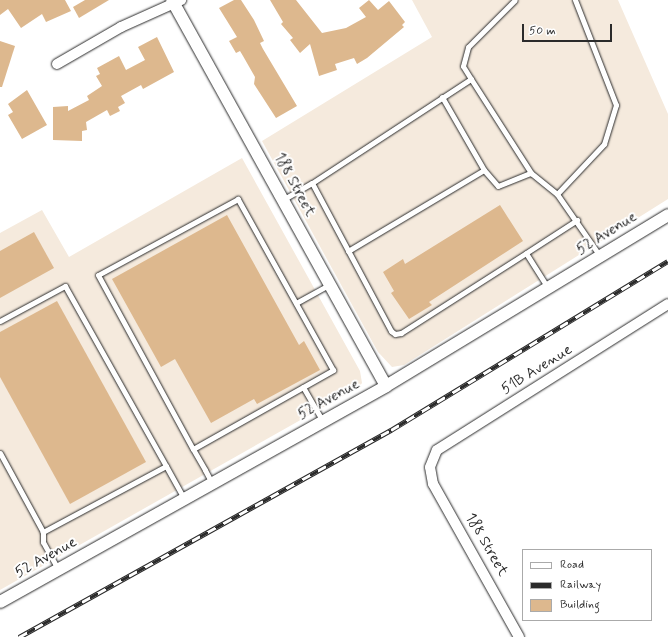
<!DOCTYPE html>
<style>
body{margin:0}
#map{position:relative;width:668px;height:637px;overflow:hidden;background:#fff;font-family:Mynerve,sans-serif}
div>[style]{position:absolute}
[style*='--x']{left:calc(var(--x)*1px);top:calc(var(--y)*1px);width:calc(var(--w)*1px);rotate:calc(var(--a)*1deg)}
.built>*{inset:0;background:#f5eadd}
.building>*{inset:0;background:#ddb88e}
.roads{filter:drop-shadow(0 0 1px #2b2b2b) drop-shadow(0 0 1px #2b2b2b)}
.service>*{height:5px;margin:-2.5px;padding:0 2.5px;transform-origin:2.5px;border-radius:2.5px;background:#fff}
.minor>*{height:10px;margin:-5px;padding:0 5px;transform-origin:5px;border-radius:5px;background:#fff}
.tertiary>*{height:12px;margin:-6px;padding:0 6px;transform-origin:6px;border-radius:6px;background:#fff}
.rail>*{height:4.5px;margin-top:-2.25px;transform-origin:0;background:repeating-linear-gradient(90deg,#fff 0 9px,#2b2b2b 0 18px);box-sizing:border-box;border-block:1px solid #2b2b2b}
span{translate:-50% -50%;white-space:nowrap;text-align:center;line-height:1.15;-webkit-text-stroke:4px #fff;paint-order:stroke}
.street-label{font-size:15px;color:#2b2b2b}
.legend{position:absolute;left:522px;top:549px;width:130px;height:72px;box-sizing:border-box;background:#fff;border:1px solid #aaa;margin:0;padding:5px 7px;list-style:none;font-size:12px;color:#2b2b2b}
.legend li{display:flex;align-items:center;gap:8px;height:20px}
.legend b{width:20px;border:1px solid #aaa}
.scale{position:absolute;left:522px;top:24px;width:90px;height:18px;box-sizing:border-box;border:2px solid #2b2b2b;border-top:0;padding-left:5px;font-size:12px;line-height:14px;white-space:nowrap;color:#2b2b2b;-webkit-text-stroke:3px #fff;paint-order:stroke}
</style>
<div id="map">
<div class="built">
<i style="clip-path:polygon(412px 0,618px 0,668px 114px,668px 199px,404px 365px,392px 367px,378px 352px,262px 141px,432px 37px)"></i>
<i style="clip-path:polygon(242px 158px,360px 371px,362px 383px,359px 387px,0 590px,0 233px,42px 210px,69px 257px)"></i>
</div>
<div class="building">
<i style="clip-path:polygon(0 0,65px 0,71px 11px,46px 22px,42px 14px,21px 28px,8px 9px,0 15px)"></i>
<i style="clip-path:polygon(85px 0,109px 0,79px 18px,73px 7px)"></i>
<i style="clip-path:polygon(234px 0,241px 0,254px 20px,264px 41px,260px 43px,263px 49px,297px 106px,276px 118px,254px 84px,255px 77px,243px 56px,240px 51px,236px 53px,229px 41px,237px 37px,219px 8px)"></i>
<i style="clip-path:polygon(270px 0,296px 0,322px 33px,346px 28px,366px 17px,359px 8px,369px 0,378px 10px,389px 1px,405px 22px,402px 25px,404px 27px,367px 58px,357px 64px,354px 58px,335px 64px,337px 70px,319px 76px,310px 44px,300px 53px,290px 40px,293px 38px,281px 24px,283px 22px)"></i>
<i style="clip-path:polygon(157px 37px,174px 72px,143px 89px,141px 85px,121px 96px,125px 103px,118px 107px,120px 111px,110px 116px,107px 110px,86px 122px,87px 130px,82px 131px,82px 141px,53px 140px,53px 107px,68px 106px,68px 111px,89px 100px,87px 96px,102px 86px,96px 76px,100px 74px,97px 68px,119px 56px,126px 70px,145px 60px,138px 47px)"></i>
<i style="clip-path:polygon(0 41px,15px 46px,2px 87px,0 87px)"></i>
<i style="clip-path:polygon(27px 90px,47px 125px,22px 139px,8px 115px,13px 112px,8px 104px)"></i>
<i style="clip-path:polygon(500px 205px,523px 241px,429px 302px,432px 305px,409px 319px,391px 293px,394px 291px,383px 272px,403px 259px,405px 264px)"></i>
<i style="clip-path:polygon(227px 215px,299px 345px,304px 341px,320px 370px,257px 404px,254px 399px,211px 423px,175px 359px,161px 367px,112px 279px)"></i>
<i style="clip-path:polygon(34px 232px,54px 268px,0 298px,0 251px)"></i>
<i style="clip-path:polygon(57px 301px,146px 462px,70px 504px,0 377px,0 332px)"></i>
</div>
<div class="roads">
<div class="service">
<i style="--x:471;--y:79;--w:15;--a:-122"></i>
<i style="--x:463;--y:66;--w:20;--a:-75"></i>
<i style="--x:468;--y:47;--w:66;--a:-45"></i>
<i style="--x:442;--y:97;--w:84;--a:60.1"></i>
<i style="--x:312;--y:183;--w:168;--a:61.9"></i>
<i style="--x:391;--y:331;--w:5;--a:37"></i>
<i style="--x:395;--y:334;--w:6;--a:-9"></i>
<i style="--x:401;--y:333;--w:148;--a:-32.6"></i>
<i style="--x:557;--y:194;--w:69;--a:-46.8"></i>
<i style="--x:604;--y:144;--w:41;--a:-72.9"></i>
<i style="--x:616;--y:105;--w:113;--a:-111.3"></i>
<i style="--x:284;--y:199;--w:32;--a:-30"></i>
<i style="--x:312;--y:183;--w:190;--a:-33.2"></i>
<i style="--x:471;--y:79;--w:112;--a:57.4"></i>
<i style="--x:531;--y:173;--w:33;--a:39"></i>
<i style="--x:557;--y:194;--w:75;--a:55.3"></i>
<i style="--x:348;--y:251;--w:158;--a:-30.8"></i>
<i style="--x:484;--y:170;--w:21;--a:49"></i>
<i style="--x:498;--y:186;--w:35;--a:-22"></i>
<i style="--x:548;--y:288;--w:41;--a:-122.2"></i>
<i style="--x:526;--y:253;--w:61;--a:-32.9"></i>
<i style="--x:296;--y:303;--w:37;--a:-29"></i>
<i style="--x:0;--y:321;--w:74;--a:-28.3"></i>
<i style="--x:65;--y:286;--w:206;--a:60.7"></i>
<i style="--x:166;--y:466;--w:140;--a:151.8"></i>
<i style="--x:303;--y:387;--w:39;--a:60"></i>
<i style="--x:193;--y:449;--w:161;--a:-29.4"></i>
<i style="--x:333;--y:370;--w:196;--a:-119.1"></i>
<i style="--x:238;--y:199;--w:159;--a:151.5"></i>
<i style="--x:98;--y:275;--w:198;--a:61.4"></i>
<i style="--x:193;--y:449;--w:24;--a:60"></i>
<i style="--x:205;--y:470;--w:15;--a:62"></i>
<i style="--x:0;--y:453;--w:90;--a:61.4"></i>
<i style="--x:43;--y:532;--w:10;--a:90"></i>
<i style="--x:43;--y:542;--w:31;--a:61"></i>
<i style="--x:166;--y:466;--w:37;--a:61"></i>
</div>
<div class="minor">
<i style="--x:57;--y:64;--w:74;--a:-30"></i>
<i style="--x:121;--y:27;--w:66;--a:-24.2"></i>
<i style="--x:519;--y:637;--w:176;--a:-119.3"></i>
<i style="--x:433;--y:484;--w:17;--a:-100"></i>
<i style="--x:430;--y:467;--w:18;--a:-68"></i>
<i style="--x:437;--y:450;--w:273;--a:-32.3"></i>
</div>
<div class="tertiary">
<i style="--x:172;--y:0;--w:441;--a:61"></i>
<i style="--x:0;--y:602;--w:442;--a:-29.2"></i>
<i style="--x:386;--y:386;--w:330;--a:-31.2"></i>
</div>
</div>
<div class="rail">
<i style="--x:19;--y:637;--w:426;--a:-29.1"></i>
<i style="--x:391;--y:430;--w:324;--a:-31.4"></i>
</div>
<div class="street-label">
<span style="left:294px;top:185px;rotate:62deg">188 Street</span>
<span style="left:607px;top:234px;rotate:-32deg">52 Avenue</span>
<span style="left:537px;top:370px;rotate:-32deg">51B Avenue</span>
<span style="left:329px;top:400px;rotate:-29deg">52 Avenue</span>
<span style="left:486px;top:545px;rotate:60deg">188 Street</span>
<span style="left:46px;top:558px;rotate:-29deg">52 Avenue</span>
</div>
<ul class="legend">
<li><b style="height:5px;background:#fff"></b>Road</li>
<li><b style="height:5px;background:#2b2b2b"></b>Railway</li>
<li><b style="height:11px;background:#ddb88e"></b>Building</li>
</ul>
<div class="scale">50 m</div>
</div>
